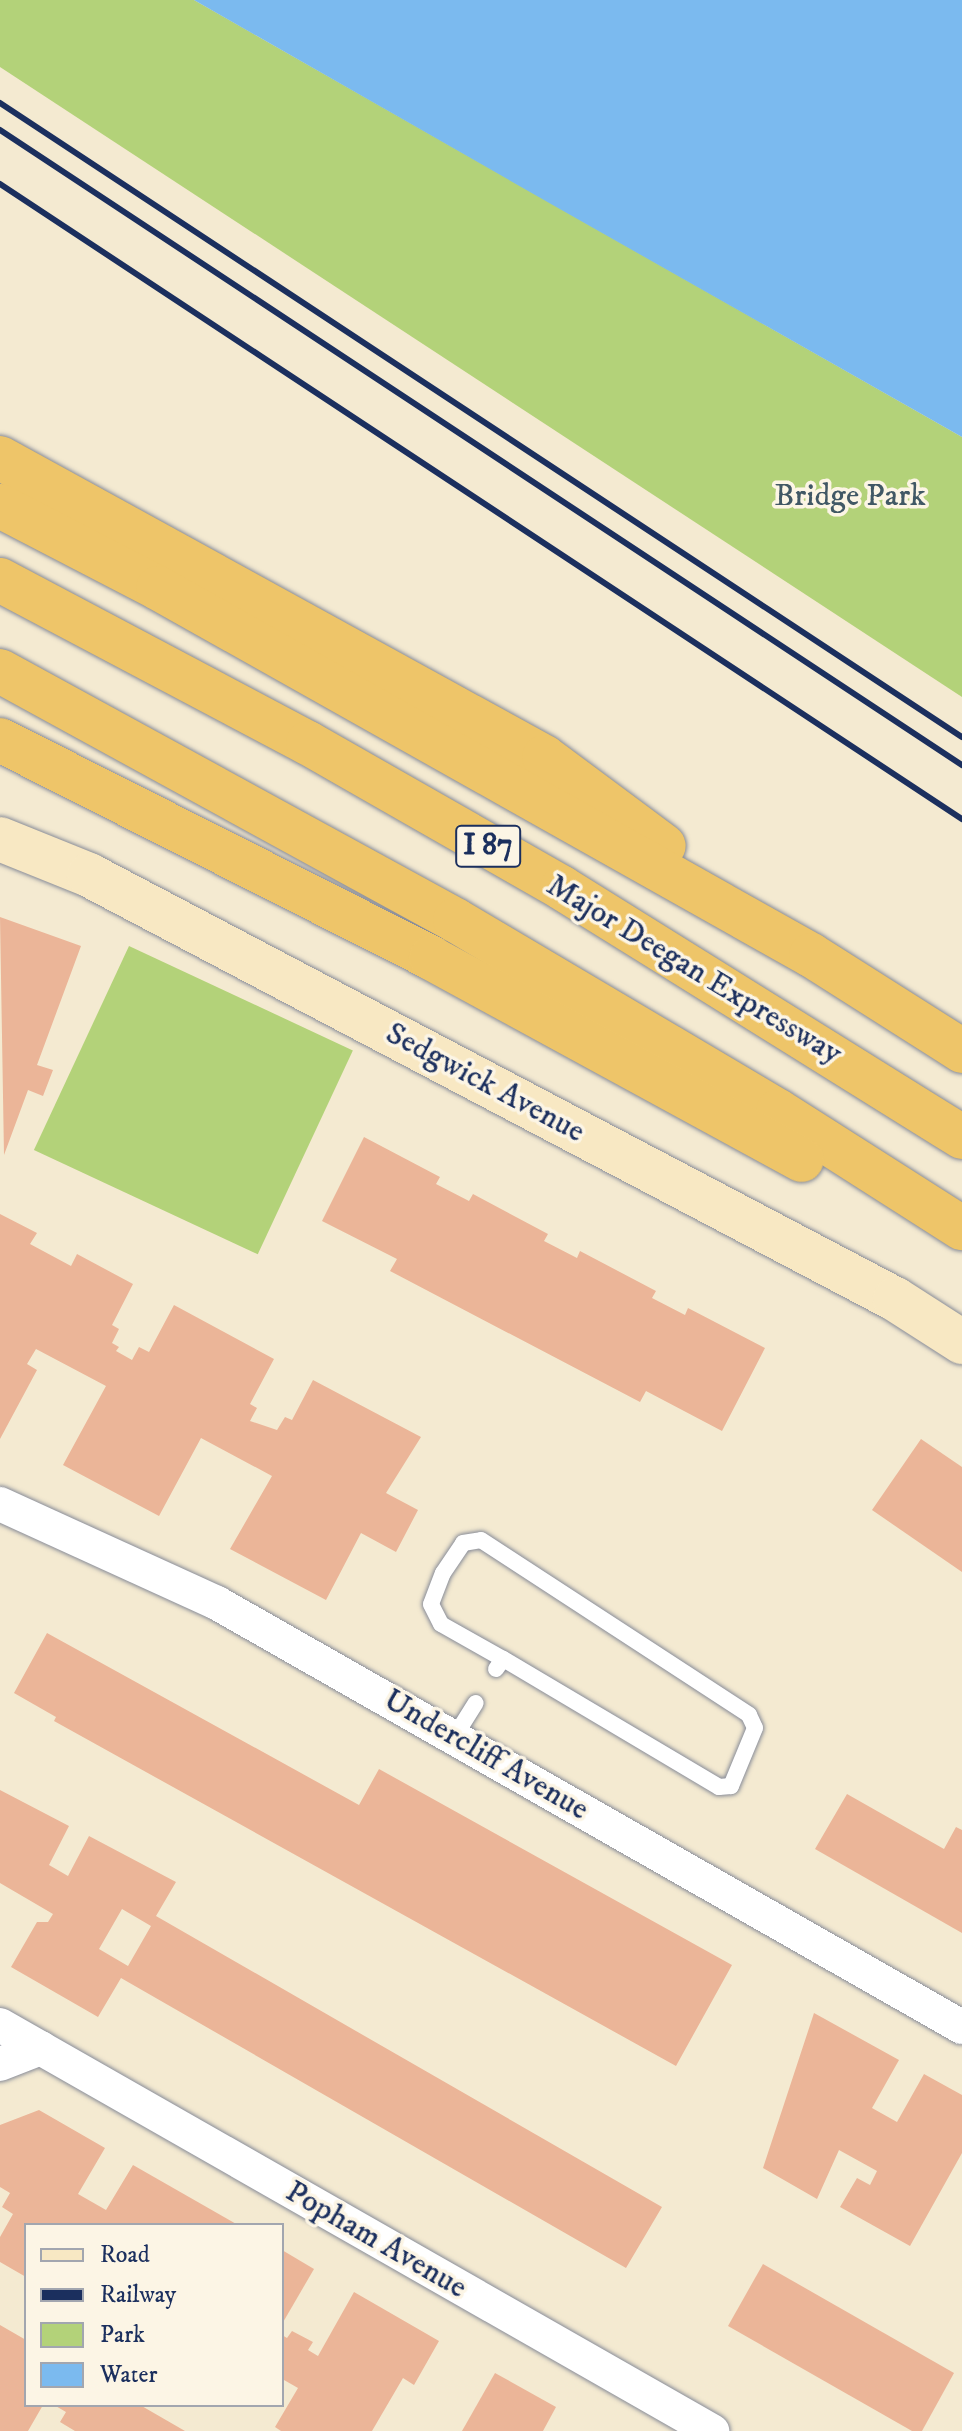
<!DOCTYPE html>
<style>
body{margin:0}
#map{position:relative;width:962px;height:2431px;overflow:hidden;background:#f4ead1;font-family:"IM FELL DW Pica",serif}
div>[style]{position:absolute}
[style*='--x']{left:calc(var(--x)*1px);top:calc(var(--y)*1px);width:calc(var(--w)*1px);rotate:calc(var(--a)*1deg)}
.green>*{inset:0;background:#b3d279;transform-origin:0 0}
.water>*{inset:0;background:#7bbaef}
.building>*{inset:0;background:#ebb598}
.roads{filter:drop-shadow(0 0 2px #888c98) drop-shadow(0 0 2px #888c98)}
.lane>*{height:16px;margin:-8px;padding:0 8px;transform-origin:8px;border-radius:8px;background:#fff}
.street>*{height:34px;margin:-17px;padding:0 17px;transform-origin:17px;border-radius:17px;background:#fff}
.secondary>*{height:44px;margin:-22px;padding:0 22px;transform-origin:22px;border-radius:22px;background:#f8e8c3}
.highway>*{height:44px;margin:-22px;padding:0 22px;transform-origin:22px;border-radius:22px;background:#eec569}
.rail>*{height:6px;margin:-3px;padding:0 3px;transform-origin:3px;border-radius:3px;background:#1b2f5e}
span{translate:-50% -50%;white-space:nowrap;text-align:center;line-height:1.15;-webkit-text-stroke:7px #fcf5e5;paint-order:stroke}
.shield-label span{padding:2px 6px;background:#fcf5e5;border:2px solid;border-radius:6px;-webkit-text-stroke-width:0}
.shield-label{font-size:30px;color:#1b2f5e;font-weight:700}
.park-label{font-size:32px;color:#415865}
.street-label{font-size:32px;color:#1b2f5e}
.legend{position:absolute;left:24px;top:2223px;width:260px;height:184px;box-sizing:border-box;background:#fcf5e5;border:2px solid #a2a6af;margin:0;padding:10px 14px;list-style:none;font-size:24px;color:#1b2f5e}
.legend li{display:flex;align-items:center;gap:16px;height:40px}
.legend b{width:40px;border:2px solid #a2a6af}
</style>
<div id="map">
<div class="green">
<i style="clip-path:polygon(0 0,194px 0,962px 437px,962px 697px,0 67px)"></i>
<i style="left:129px;top:946px;width:247px;height:225px;rotate:25deg"></i>
</div>
<div class="water">
<i style="clip-path:polygon(194px 0,962px 0,962px 437px,551px 204px)"></i>
</div>
<div class="building">
<i style="clip-path:polygon(0 917px,81px 946px,37px 1065px,53px 1070px,43px 1096px,28px 1090px,4px 1155px)"></i>
<i style="clip-path:polygon(364px 1137px,440px 1177px,436px 1184px,469px 1201px,473px 1194px,548px 1234px,544px 1241px,577px 1258px,580px 1251px,656px 1291px,652px 1298px,685px 1315px,688px 1308px,765px 1348px,722px 1431px,646px 1391px,640px 1402px,390px 1271px,397px 1259px,322px 1221px)"></i>
<i style="clip-path:polygon(0 1214px,37px 1233px,30px 1244px,71px 1266px,77px 1254px,133px 1284px,112px 1325px,119px 1329px,112px 1343px,119px 1347px,116px 1351px,132px 1360px,139px 1347px,149px 1352px,174px 1305px,274px 1359px,250px 1404px,257px 1408px,250px 1421px,277px 1430px,285px 1417px,292px 1420px,313px 1380px,421px 1437px,386px 1493px,418px 1510px,396px 1552px,361px 1533px,326px 1600px,230px 1549px,272px 1476px,201px 1438px,159px 1516px,63px 1465px,106px 1386px,36px 1349px,27px 1364px,37px 1370px,0 1439px)"></i>
<i style="clip-path:polygon(921px 1439px,962px 1467px,962px 1572px,872px 1510px)"></i>
<i style="clip-path:polygon(47px 1633px,359px 1805px,379px 1769px,732px 1965px,676px 2066px,54px 1721px,56px 1717px,14px 1693px)"></i>
<i style="clip-path:polygon(evenodd,0 1790px,69px 1826px,49px 1865px,68px 1876px,89px 1836px,176px 1882px,156px 1916px,662px 2207px,626px 2268px,121px 1978px,98px 2017px,11px 1967px,37px 1922px,48px 1922px,53px 1914px,0 1883px,0 1790px,122px 1909px,151px 1926px,128px 1966px,99px 1949px,122px 1909px)"></i>
<i style="clip-path:polygon(847px 1794px,944px 1849px,956px 1827px,962px 1830px,962px 1933px,815px 1849px)"></i>
<i style="clip-path:polygon(814px 2013px,899px 2060px,872px 2108px,897px 2122px,924px 2074px,962px 2095px,962px 2153px,910px 2246px,840px 2207px,857px 2178px,870px 2185px,877px 2171px,839px 2150px,817px 2199px,763px 2168px)"></i>
<i style="clip-path:polygon(39px 2110px,105px 2148px,78px 2194px,106px 2210px,133px 2165px,238px 2225px,26px 2225px,26px 2277px,0 2262px,0 2237px,13px 2214px,2px 2207px,10px 2193px,0 2187px,0 2125px)"></i>
<i style="clip-path:polygon(282px 2250px,314px 2269px,282px 2324px)"></i>
<i style="clip-path:polygon(763px 2264px,954px 2373px,922px 2431px,912px 2431px,728px 2326px)"></i>
<i style="clip-path:polygon(354px 2292px,439px 2341px,414px 2385px,403px 2378px,372px 2431px,281px 2431px,275px 2427px,298px 2388px,284px 2380px,282px 2383px,282px 2335px,287px 2338px,292px 2331px,313px 2342px,308px 2350px,318px 2356px)"></i>
<i style="clip-path:polygon(0 2325px,26px 2340px,26px 2405px,43px 2405px,28px 2431px,0 2431px)"></i>
<i style="clip-path:polygon(495px 2373px,556px 2407px,543px 2431px,462px 2431px)"></i>
<i style="clip-path:polygon(54px 2405px,140px 2405px,185px 2431px,75px 2431px,60px 2422px,66px 2412px)"></i>
</div>
<div class="roads">
<div class="lane">
<i style="--x:496;--y:1669;--w:12;--a:-55"></i>
<i style="--x:503;--y:1659;--w:71;--a:-150.6"></i>
<i style="--x:441;--y:1624;--w:22;--a:-117"></i>
<i style="--x:431;--y:1604;--w:33;--a:-69"></i>
<i style="--x:443;--y:1573;--w:36;--a:-56"></i>
<i style="--x:463;--y:1543;--w:18;--a:-9"></i>
<i style="--x:481;--y:1540;--w:320;--a:33.1"></i>
<i style="--x:749;--y:1715;--w:14;--a:65"></i>
<i style="--x:755;--y:1728;--w:63;--a:112.5"></i>
<i style="--x:731;--y:1786;--w:12;--a:175"></i>
<i style="--x:719;--y:1787;--w:251;--a:-149.3"></i>
<i style="--x:455;--y:1736;--w:39;--a:-58"></i>
</div>
<div class="street">
<i style="--x:0;--y:1504;--w:239;--a:24.5"></i>
<i style="--x:217;--y:1603;--w:857;--a:29.65"></i>
<i style="--x:0;--y:2025;--w:820;--a:29.69"></i>
<i style="--x:0;--y:2064;--w:44;--a:-21.3"></i>
</div>
<div class="secondary">
<i style="--x:0;--y:839;--w:96;--a:22"></i>
<i style="--x:89;--y:875;--w:911;--a:27.75"></i>
<i style="--x:895;--y:1299;--w:80;--a:32.7"></i>
</div>
<div class="highway">
<i style="--x:0;--y:458;--w:621;--a:28.79"></i>
<i style="--x:544;--y:757;--w:149;--a:36.6"></i>
<i style="--x:0;--y:506;--w:178;--a:27.4"></i>
<i style="--x:158;--y:588;--w:749;--a:29.34"></i>
<i style="--x:811;--y:955;--w:179;--a:32.4"></i>
<i style="--x:0;--y:580;--w:348;--a:27.9"></i>
<i style="--x:308;--y:743;--w:292;--a:29.7"></i>
<i style="--x:562;--y:888;--w:471;--a:31.9"></i>
<i style="--x:0;--y:671;--w:519;--a:28.69"></i>
<i style="--x:455;--y:920;--w:375;--a:30.6"></i>
<i style="--x:778;--y:1111;--w:218;--a:32.5"></i>
<i style="--x:0;--y:740;--w:483;--a:26.8"></i>
<i style="--x:431;--y:958;--w:422;--a:28.6"></i>
</div>
</div>
<div class="rail">
<i style="--x:0;--y:103;--w:1152;--a:33.39"></i>
<i style="--x:0;--y:130;--w:1153;--a:33.43"></i>
<i style="--x:0;--y:184;--w:1153;--a:33.43"></i>
</div>
<div class="shield-label">
<span style="left:488px;top:846px">I 87</span>
</div>
<div class="park-label">
<span style="left:850px;top:496px">Bridge Park</span>
</div>
<div class="street-label">
<span style="left:694px;top:970px;rotate:31deg">Major Deegan Expressway</span>
<span style="left:485px;top:1083px;rotate:28deg">Sedgwick Avenue</span>
<span style="left:486px;top:1755px;rotate:30deg">Undercliff Avenue</span>
<span style="left:376px;top:2240px;rotate:30deg">Popham Avenue</span>
</div>
<ul class="legend">
<li><b style="height:10px;background:#f8e8c3"></b>Road</li>
<li><b style="height:10px;background:#1b2f5e"></b>Railway</li>
<li><b style="height:22px;background:#b3d279"></b>Park</li>
<li><b style="height:22px;background:#7bbaef"></b>Water</li>
</ul>
</div>
